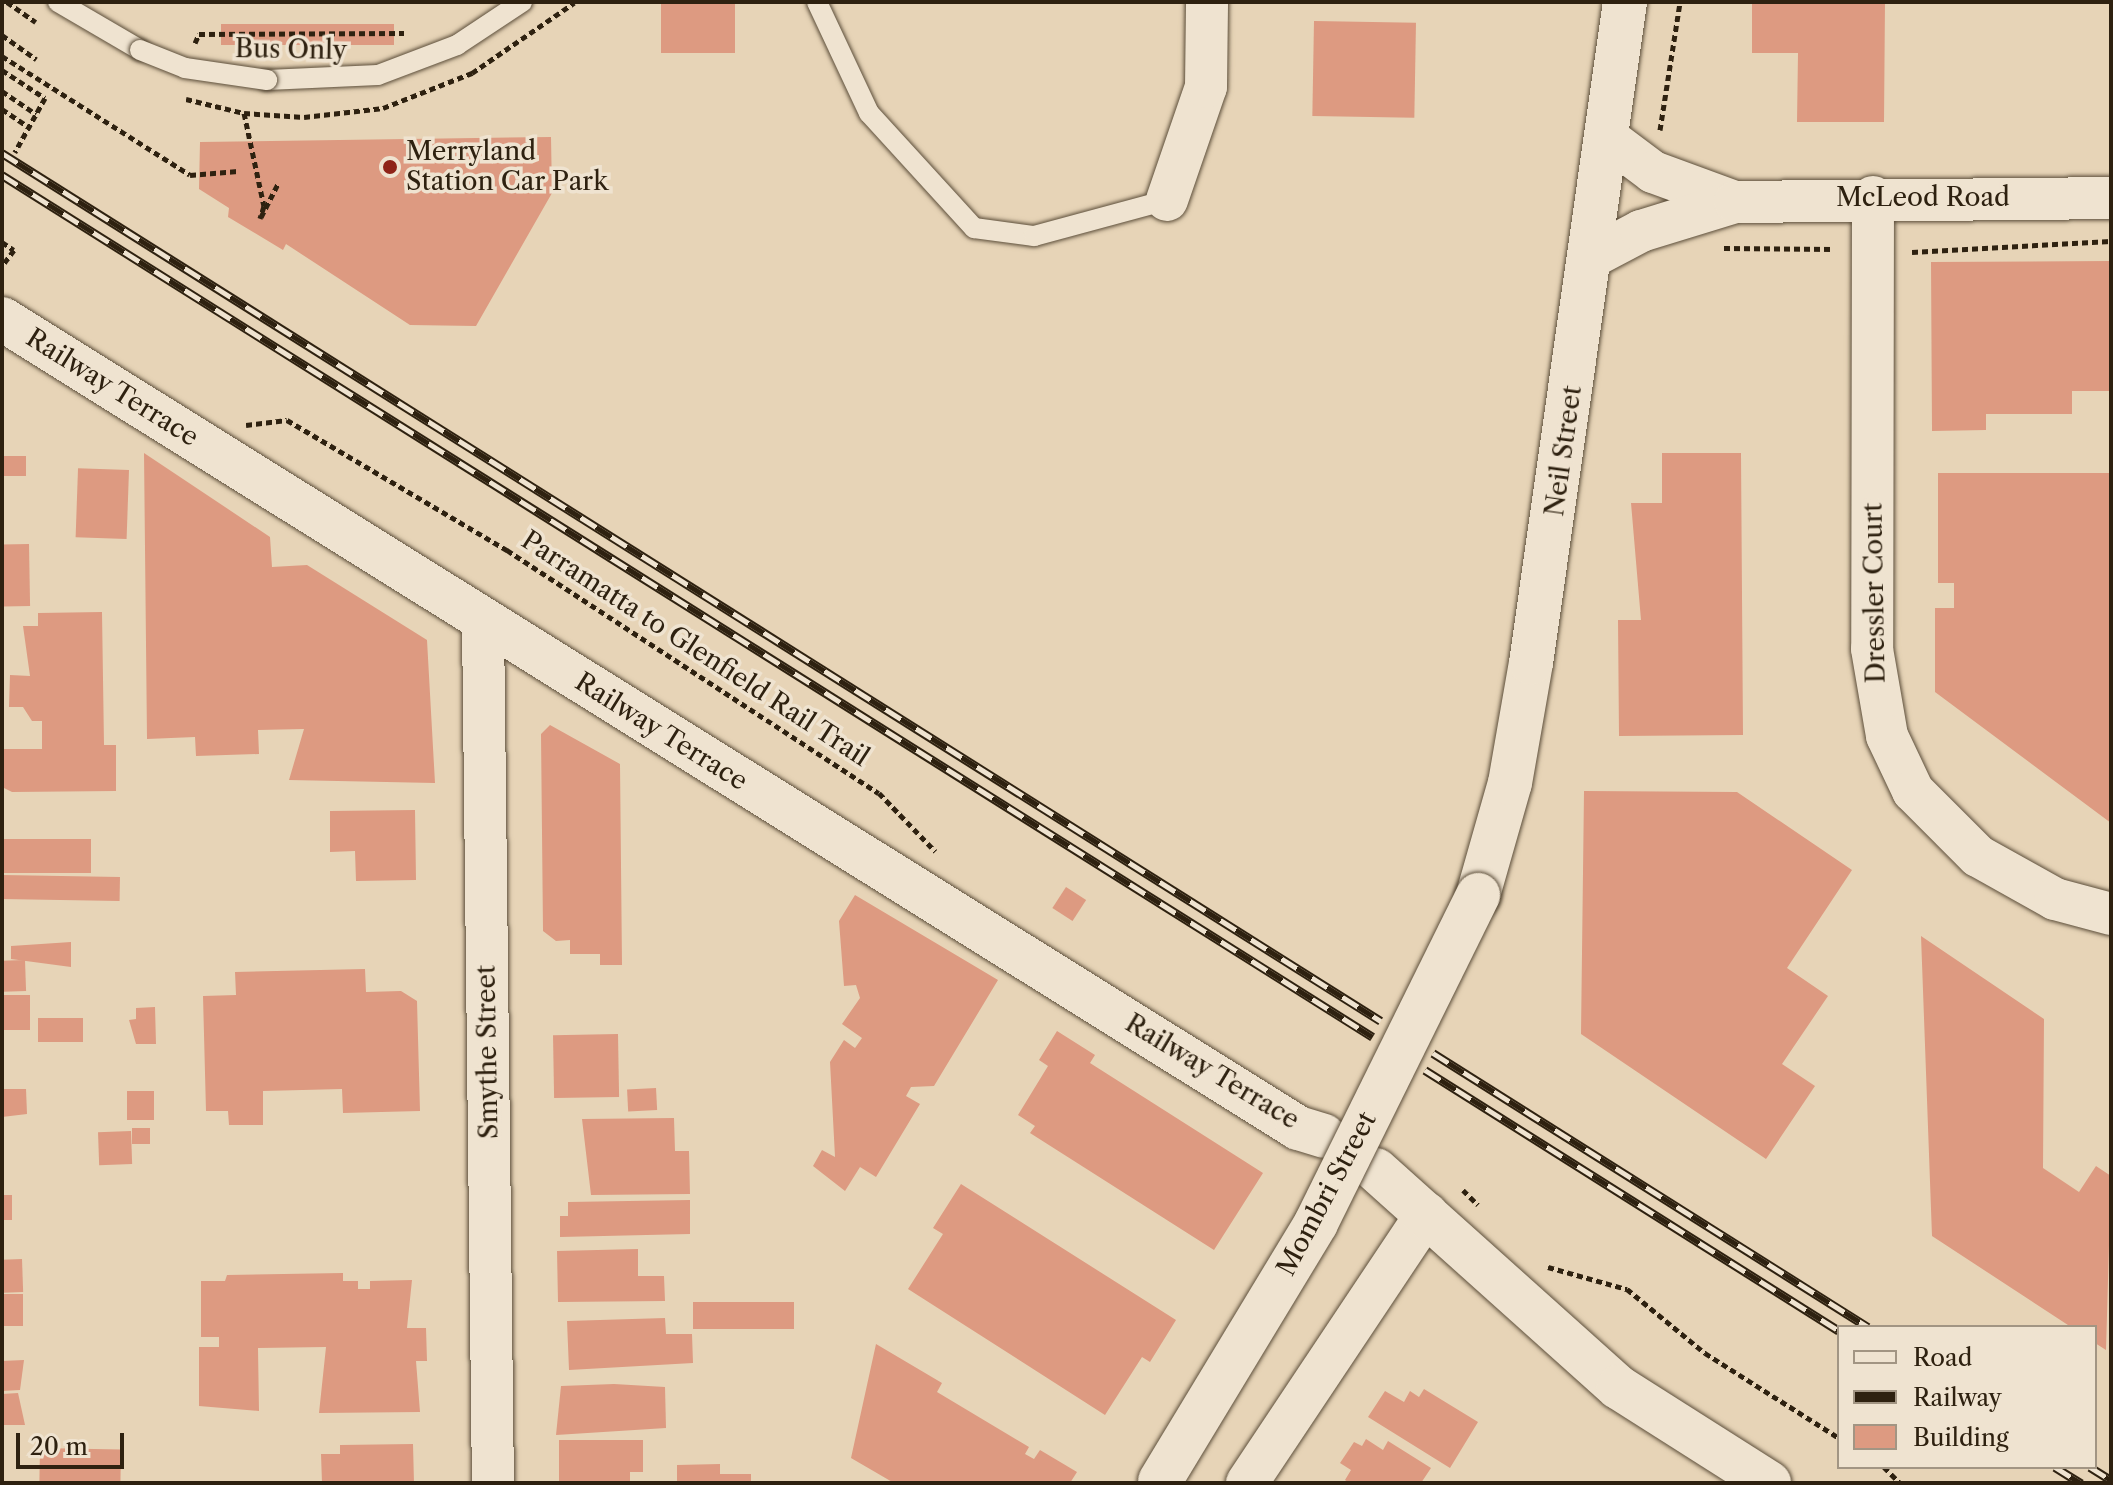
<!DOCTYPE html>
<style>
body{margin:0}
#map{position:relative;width:2113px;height:1485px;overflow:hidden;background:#e7d4b7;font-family:"Libre Caslon Text",serif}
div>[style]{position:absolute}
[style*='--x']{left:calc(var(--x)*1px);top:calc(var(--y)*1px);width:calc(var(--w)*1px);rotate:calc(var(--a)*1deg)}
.building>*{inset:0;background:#dd9a81;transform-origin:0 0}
.path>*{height:5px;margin-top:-2.5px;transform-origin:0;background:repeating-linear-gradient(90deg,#2e2110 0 6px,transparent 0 10px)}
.roads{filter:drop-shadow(0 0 2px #5c4e3a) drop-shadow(0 0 2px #5c4e3a)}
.service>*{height:20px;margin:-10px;padding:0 10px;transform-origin:10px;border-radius:10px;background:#efe3d0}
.minor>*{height:42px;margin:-21px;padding:0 21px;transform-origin:21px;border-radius:21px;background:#efe3d0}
.secondary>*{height:44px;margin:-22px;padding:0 22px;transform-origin:22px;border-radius:22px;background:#efe3d0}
.rail>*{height:9px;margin-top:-4.5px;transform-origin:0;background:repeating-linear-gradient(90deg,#efe3d0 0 18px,#2e2110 0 36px);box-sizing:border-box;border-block:2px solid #2e2110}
.bridges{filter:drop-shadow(0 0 2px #5c4e3a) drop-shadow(0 0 2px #5c4e3a)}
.service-bridge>*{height:20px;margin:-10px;padding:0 10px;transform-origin:10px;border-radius:10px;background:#efe3d0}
.secondary-bridge>*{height:44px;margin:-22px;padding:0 22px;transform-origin:22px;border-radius:22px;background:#efe3d0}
.dots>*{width:22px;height:22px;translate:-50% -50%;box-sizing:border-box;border:4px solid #efe3d0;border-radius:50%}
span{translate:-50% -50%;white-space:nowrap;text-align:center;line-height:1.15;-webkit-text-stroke:7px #efe3d0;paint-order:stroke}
.street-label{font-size:26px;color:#2e2110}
.poi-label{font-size:26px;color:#2e2110}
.left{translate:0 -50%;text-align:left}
.frame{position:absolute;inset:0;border:4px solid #2e2110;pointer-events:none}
.legend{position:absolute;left:1837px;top:1325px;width:260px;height:144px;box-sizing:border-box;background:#efe3d0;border:2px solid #a29583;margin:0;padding:10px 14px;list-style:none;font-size:24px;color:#2e2110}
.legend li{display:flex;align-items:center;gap:16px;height:40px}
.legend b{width:40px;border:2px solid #a29583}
.scale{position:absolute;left:16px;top:1433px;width:108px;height:36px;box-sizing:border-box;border:4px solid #2e2110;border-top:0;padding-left:10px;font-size:24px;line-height:28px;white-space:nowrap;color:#2e2110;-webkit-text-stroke:6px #efe3d0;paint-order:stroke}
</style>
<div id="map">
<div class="building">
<i style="left:661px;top:2px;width:74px;height:51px"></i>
<i style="clip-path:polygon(1752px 2px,1885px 2px,1884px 122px,1797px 122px,1798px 53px,1752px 53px)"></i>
<i style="left:1314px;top:21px;width:102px;height:95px;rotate:1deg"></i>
<i style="left:394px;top:24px;width:21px;height:173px;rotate:90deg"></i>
<i style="clip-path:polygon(551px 137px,552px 193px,476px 326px,410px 325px,286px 244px,283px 250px,228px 217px,229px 208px,199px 189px,200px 142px)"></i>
<i style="clip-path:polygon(2111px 261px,2111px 391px,2072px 391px,2072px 414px,1986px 414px,1986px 430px,1932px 431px,1931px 262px)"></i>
<i style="clip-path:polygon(144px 453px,270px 537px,272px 567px,307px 565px,427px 640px,435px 783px,289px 780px,304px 729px,258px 730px,259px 754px,196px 756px,195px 737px,147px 739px)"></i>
<i style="clip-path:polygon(1662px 453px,1741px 453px,1743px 735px,1619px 736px,1618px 620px,1641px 620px,1631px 503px,1662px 503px)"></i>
<i style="left:2px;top:456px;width:24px;height:20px"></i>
<i style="left:129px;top:470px;width:69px;height:51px;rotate:92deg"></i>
<i style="clip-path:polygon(1938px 473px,2111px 473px,2111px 823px,1935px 692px,1935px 608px,1954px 608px,1954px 583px,1938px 583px)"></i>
<i style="left:29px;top:544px;width:62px;height:27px;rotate:89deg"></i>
<i style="clip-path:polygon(102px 612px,104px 745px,116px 745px,116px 791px,12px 792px,2px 787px,2px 749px,42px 749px,42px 721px,32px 721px,23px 707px,9px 707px,10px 675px,30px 676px,23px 626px,38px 626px,38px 613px)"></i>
<i style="clip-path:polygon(550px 725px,620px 764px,622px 965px,600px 965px,600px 954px,570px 954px,570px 940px,556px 941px,543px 931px,541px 734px)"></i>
<i style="clip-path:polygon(1584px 791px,1737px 792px,1852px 870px,1787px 968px,1828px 996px,1782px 1064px,1815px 1086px,1766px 1159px,1581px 1034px)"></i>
<i style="clip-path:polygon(415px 810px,416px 880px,356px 881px,355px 851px,330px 852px,330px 811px)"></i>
<i style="left:3px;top:839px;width:88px;height:34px"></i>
<i style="left:2px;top:875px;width:118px;height:24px;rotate:1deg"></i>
<i style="left:1066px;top:887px;width:24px;height:25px;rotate:33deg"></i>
<i style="clip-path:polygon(855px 895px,998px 980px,934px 1086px,911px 1087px,906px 1096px,920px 1104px,876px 1177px,860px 1167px,845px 1191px,813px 1166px,822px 1150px,835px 1157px,830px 1062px,844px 1040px,855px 1048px,862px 1038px,842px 1024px,860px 998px,856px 985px,844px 986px,839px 921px)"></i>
<i style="clip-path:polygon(1921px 936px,2044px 1019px,2043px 1168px,2079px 1192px,2096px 1166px,2111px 1176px,2106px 1350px,2095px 1343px,2095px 1327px,2071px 1327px,1932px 1236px)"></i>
<i style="clip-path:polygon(71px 942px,71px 967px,11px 959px,11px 946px)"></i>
<i style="left:25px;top:960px;width:31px;height:23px;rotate:88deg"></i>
<i style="clip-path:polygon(365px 969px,366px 992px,401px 991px,417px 1001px,420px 1111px,343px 1113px,342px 1089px,263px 1091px,263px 1125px,229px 1125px,228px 1111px,206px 1111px,203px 996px,236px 995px,235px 972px)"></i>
<i style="left:2px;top:995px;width:28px;height:35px"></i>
<i style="clip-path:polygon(155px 1007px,156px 1044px,136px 1044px,129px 1020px,136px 1019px,136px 1008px)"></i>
<i style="left:83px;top:1018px;width:24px;height:45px;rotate:90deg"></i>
<i style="clip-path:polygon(1057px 1031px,1095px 1055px,1090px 1063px,1263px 1173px,1214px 1250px,1030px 1133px,1035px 1126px,1018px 1115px,1048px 1066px,1039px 1060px)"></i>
<i style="left:618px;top:1034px;width:63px;height:65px;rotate:89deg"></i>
<i style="left:656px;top:1088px;width:22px;height:29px;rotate:87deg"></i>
<i style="clip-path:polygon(2px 1089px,26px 1089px,27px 1114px,2px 1117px)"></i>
<i style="left:127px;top:1091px;width:27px;height:29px"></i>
<i style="clip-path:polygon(674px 1118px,675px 1151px,689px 1151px,690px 1194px,591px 1195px,582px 1119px)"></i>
<i style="left:132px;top:1128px;width:18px;height:16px"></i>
<i style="left:131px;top:1131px;width:33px;height:33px;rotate:88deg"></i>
<i style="clip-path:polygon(961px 1184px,1176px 1320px,1150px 1362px,1142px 1357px,1105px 1415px,908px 1289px,943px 1234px,933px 1228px)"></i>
<i style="left:2px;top:1195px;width:10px;height:25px"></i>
<i style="clip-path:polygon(690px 1200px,690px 1234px,560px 1237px,560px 1216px,568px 1216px,568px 1202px)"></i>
<i style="clip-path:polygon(638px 1249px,638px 1276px,664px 1276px,665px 1301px,558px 1302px,557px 1251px)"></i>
<i style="left:22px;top:1259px;width:33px;height:20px;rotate:88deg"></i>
<i style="clip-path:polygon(343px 1273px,343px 1281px,358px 1281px,358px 1289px,370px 1289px,370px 1281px,412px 1280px,407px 1328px,426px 1328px,427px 1361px,416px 1361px,420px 1412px,319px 1413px,326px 1347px,258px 1348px,259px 1411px,199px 1406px,199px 1347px,219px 1347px,219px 1337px,201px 1337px,201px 1281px,225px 1281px,227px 1275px)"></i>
<i style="left:2px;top:1294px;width:21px;height:32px"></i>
<i style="left:794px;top:1302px;width:27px;height:101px;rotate:90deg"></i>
<i style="clip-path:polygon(665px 1318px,666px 1334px,692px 1334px,693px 1363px,569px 1370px,567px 1321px)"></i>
<i style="clip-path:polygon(876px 1344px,942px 1383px,937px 1392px,1029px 1447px,1025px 1454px,1034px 1459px,1040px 1450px,1077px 1472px,1070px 1483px,894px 1483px,851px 1458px)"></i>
<i style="clip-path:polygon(24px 1360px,20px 1390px,2px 1391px,2px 1361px)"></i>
<i style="clip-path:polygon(614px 1384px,665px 1387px,666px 1428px,556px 1435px,561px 1386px)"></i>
<i style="clip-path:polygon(1424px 1389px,1478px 1422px,1450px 1468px,1368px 1417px,1385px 1391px,1404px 1402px,1410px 1391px,1419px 1397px)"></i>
<i style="clip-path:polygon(18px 1393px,25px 1425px,2px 1425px,2px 1394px)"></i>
<i style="clip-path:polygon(1366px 1439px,1383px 1450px,1388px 1441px,1431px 1468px,1421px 1483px,1349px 1483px,1345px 1480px,1351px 1470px,1340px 1463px,1354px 1442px,1362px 1446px)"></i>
<i style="clip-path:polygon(559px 1440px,643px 1440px,643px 1472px,630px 1472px,630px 1483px,559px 1483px)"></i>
<i style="clip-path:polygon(413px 1444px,414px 1483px,322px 1483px,321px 1454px,340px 1454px,340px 1445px)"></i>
<i style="left:40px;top:1448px;width:81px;height:35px;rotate:1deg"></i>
<i style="clip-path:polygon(720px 1464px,720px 1474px,751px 1474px,751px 1483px,677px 1483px,677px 1465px)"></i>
</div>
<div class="path">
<i style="--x:7;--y:2;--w:35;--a:35"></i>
<i style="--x:301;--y:2;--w:1;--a:90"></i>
<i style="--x:2;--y:35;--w:42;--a:35.2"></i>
<i style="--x:195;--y:43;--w:10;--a:-66"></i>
<i style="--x:199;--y:34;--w:205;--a:-0.3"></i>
<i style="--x:2;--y:56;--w:222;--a:32.3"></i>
<i style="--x:190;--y:175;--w:48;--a:-4.8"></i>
<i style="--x:2;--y:70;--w:51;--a:33.1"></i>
<i style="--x:45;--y:98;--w:62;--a:119.1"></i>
<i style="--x:2;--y:91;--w:41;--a:34.1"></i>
<i style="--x:186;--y:99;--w:60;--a:13.6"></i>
<i style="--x:244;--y:113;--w:60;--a:3.8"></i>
<i style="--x:304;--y:117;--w:80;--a:-6.5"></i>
<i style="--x:383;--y:108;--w:96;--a:-21.5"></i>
<i style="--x:472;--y:73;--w:124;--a:-34.5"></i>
<i style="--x:2;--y:109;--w:32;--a:34"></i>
<i style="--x:244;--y:113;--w:95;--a:77.9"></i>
<i style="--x:264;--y:206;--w:13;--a:108"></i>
<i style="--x:1660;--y:130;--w:130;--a:-81.1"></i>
<i style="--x:261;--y:217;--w:37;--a:-63"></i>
<i style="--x:2;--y:242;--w:14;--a:34"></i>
<i style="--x:14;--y:250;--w:20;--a:127"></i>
<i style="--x:1724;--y:248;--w:110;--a:0.5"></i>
<i style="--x:1912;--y:252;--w:199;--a:-3.2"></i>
<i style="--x:246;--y:425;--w:41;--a:-7"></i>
<i style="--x:287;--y:420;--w:256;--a:30.6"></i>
<i style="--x:507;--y:550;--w:444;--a:33.2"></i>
<i style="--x:879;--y:793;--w:81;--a:46"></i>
<i style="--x:1463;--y:1190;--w:21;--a:45"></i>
<i style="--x:1548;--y:1267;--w:82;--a:15.6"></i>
<i style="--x:1627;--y:1289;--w:101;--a:39.4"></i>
<i style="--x:1705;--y:1353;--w:159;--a:32.4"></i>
<i style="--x:1884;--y:1467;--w:23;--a:45"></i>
</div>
<div class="roads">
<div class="service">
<i style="--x:58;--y:2;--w:95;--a:30.3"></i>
<i style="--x:817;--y:2;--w:123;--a:64.9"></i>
<i style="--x:869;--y:113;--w:156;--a:47.6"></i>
<i style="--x:974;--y:228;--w:61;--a:7.6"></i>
<i style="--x:1034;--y:236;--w:138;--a:-15.1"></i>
<i style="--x:267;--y:80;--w:111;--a:-2.6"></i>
<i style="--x:378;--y:75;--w:85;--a:-20.8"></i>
<i style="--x:457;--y:45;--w:78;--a:-33.5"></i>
</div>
<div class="minor">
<i style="--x:1609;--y:139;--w:55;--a:36.9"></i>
<i style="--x:1653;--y:172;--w:87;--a:20.1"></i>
<i style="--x:1873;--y:197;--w:452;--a:90.1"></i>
<i style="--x:1872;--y:649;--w:88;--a:80.2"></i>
<i style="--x:1887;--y:736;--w:61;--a:64.7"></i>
<i style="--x:1913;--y:791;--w:92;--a:45"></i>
<i style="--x:1978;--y:856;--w:88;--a:29.2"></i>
<i style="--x:2055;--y:899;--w:58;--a:15"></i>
<i style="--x:1167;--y:200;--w:120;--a:-71"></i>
<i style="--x:1206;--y:87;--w:85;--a:-89.3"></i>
<i style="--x:1590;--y:258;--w:58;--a:-27.9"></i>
<i style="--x:1641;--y:231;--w:98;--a:-17.1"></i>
<i style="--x:1735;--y:202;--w:376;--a:-0.6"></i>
<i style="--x:483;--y:621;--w:862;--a:89.34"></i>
<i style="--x:1247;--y:1483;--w:324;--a:-56.3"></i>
</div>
<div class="secondary">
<i style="--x:2;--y:319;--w:1528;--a:31.97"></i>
<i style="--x:1298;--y:1128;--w:27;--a:17"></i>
<i style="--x:1478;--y:895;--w:116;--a:-74.1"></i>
<i style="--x:1510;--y:783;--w:122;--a:-80.1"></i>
<i style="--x:1531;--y:663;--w:668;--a:-81.91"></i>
<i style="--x:1376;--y:1170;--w:325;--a:41.9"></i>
<i style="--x:1618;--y:1387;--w:179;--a:32.4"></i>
</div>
</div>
<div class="rail">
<i style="--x:2;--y:153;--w:1629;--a:32.19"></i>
<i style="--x:2;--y:175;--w:1619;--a:32.16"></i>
<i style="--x:1433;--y:1053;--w:514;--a:32.21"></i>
<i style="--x:1425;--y:1070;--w:489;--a:32.2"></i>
<i style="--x:2055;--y:1467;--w:31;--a:32"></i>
<i style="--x:2090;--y:1467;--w:25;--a:32"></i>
</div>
<div class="bridges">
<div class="service-bridge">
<i style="--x:140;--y:50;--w:48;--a:21.8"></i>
<i style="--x:185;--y:68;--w:83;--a:8.3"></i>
</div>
<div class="secondary-bridge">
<i style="--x:1160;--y:1481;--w:301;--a:-58.8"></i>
<i style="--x:1316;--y:1223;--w:366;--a:-63.7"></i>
</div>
</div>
<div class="dots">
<i style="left:390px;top:167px;background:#8f2418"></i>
</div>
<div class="street-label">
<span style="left:291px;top:50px;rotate:1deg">Bus Only</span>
<span style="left:1923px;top:198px">McLeod Road</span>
<span style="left:112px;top:388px;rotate:32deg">Railway Terrace</span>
<span style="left:1564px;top:451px;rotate:-82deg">Neil Street</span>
<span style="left:1875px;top:593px;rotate:-91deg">Dressler Court</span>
<span style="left:695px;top:649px;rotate:33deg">Parramatta to Glenfield Rail Trail</span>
<span style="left:661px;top:732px;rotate:32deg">Railway Terrace</span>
<span style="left:488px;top:1052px;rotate:-91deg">Smythe Street</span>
<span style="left:1212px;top:1072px;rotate:31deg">Railway Terrace</span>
<span style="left:1327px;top:1194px;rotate:-62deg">Mombri Street</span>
</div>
<div class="poi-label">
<span class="left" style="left:406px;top:167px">Merryland<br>Station Car Park</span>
</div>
<div class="frame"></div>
<ul class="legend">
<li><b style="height:10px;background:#efe3d0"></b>Road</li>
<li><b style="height:10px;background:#2e2110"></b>Railway</li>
<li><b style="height:22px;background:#dd9a81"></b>Building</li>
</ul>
<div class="scale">20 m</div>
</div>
